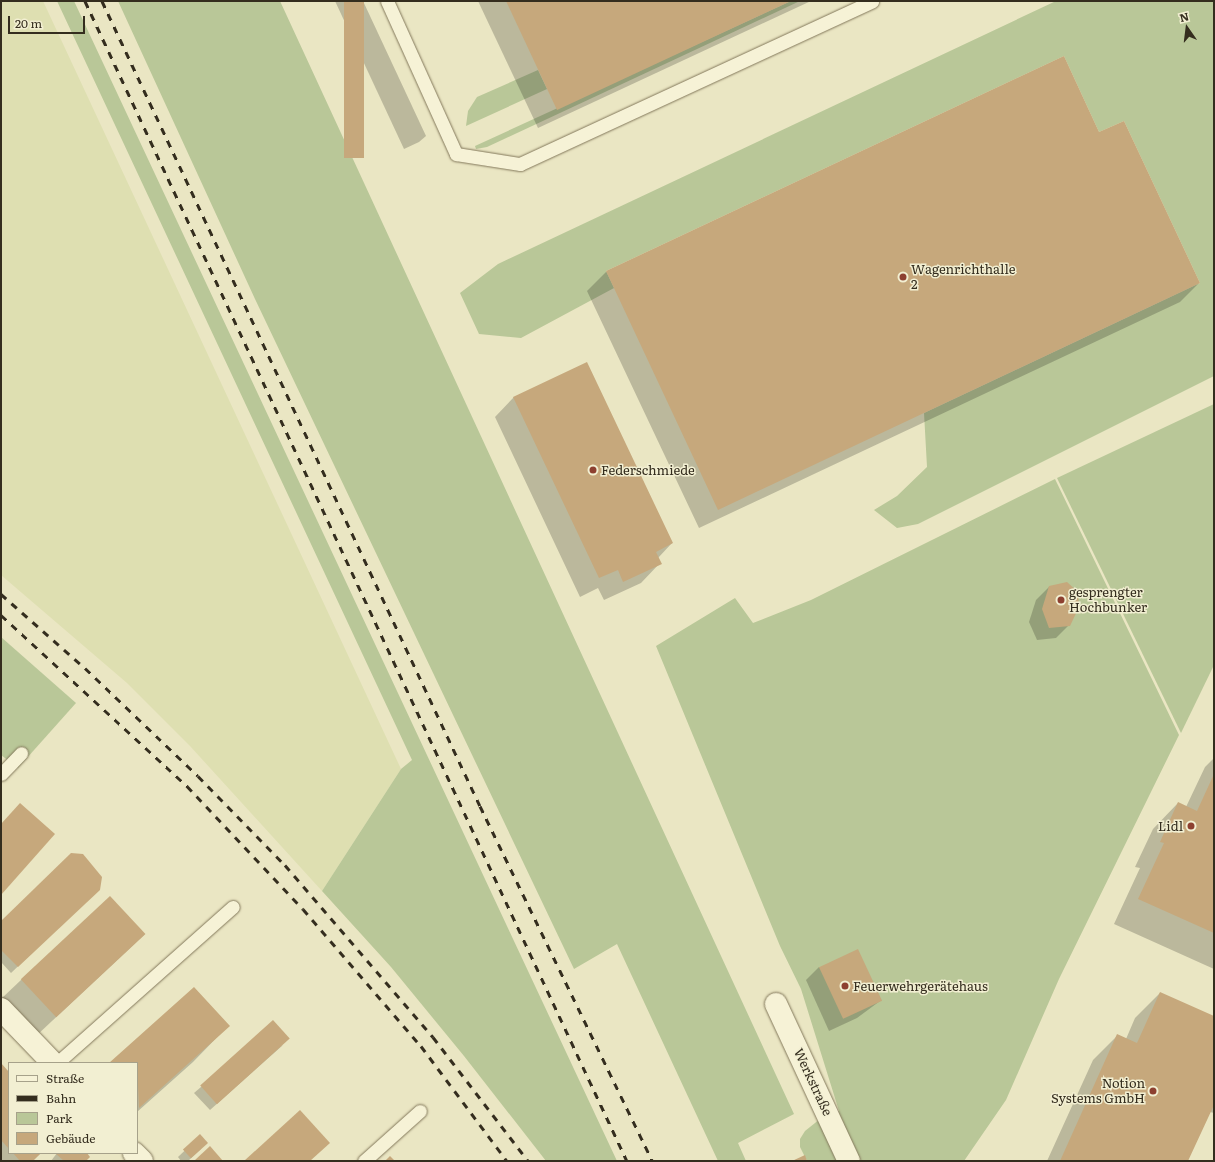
<!DOCTYPE html>
<meta charset="utf-8">
<style>
body{margin:0}
#map{position:relative;width:1215px;height:1162px;overflow:hidden;background:#eae6c3;font-family:Literata,serif}
div>[style]{position:absolute}
[style*='--x']{left:calc(var(--x)*1px);top:calc(var(--y)*1px);width:calc(var(--w)*1px);rotate:calc(var(--a)*1deg)}
.farmland>*{inset:0;background:#dedfb1}
.green>*{inset:0;background:#b9c798}
.shadow>*{inset:0;background:#0003}
.building>*{inset:0;background:#c6a87c;transform-origin:0 0}
.roads{filter:drop-shadow(0 0 1px #83785b) drop-shadow(0 0 1px #83785b)}
.service>*{height:13px;margin:-6.5px;padding:0 6.5px;transform-origin:6.5px;border-radius:6.5px;background:#f6f2d6}
.minor>*{height:22px;margin:-11px;padding:0 11px;transform-origin:11px;border-radius:11px;background:#f6f2d6}
.rail>*{height:3px;margin-top:-1.5px;transform-origin:0;background:repeating-linear-gradient(90deg,#342d1e 0 7px,transparent 0 14px)}
.dots>*{width:11px;height:11px;translate:-50% -50%;box-sizing:border-box;border:2px solid #f2efd2;border-radius:50%}
span{translate:-50% -50%;white-space:nowrap;text-align:center;line-height:1.15;-webkit-text-stroke:3px #f2efd2;paint-order:stroke}
.poi-label{font-size:13px;color:#342d1e}
.left{translate:0 -50%;text-align:left}
.right{translate:-100% -50%;text-align:right}
.street-label{font-size:13px;color:#342d1e}
.frame{position:absolute;inset:0;border:2px solid #342d1e;pointer-events:none}
.legend{position:absolute;left:8px;top:1062px;width:130px;height:92px;box-sizing:border-box;background:#f2efd2;border:1px solid #a6a18a;margin:0;padding:5px 7px;list-style:none;font-size:12px;color:#342d1e}
.legend li{display:flex;align-items:center;gap:8px;height:20px}
.legend b{width:20px;border:1px solid #a6a18a}
.north{position:absolute;left:1167px;top:8px;width:40px;height:40px;-webkit-text-stroke:3px #f2efd2;paint-order:stroke;rotate:346deg;font-size:11px;font-weight:700;line-height:16px;text-align:center;color:#342d1e}
.north::after{content:'';display:block;margin:auto;width:14px;height:18px;background:#342d1e;clip-path:polygon(50% 0,100% 100%,50% 72%,0 100%)}
.scale{position:absolute;left:8px;top:16px;width:77px;height:18px;box-sizing:border-box;border:2px solid #342d1e;border-top:0;padding-left:5px;font-size:12px;line-height:14px;white-space:nowrap;color:#342d1e;-webkit-text-stroke:3px #f2efd2;paint-order:stroke}
</style>
<div id="map">
<div class="farmland">
<i style="clip-path:polygon(1px 1px,43px 1px,401px 769px,322px 891px,190px 746px,127px 683px,1px 575px)"></i>
</div>
<div class="green">
<i style="clip-path:polygon(57px 1px,74px 1px,617px 1161px,546px 1161px,464px 1056px,391px 967px,322px 891px,401px 769px,412px 760px)"></i>
<i style="clip-path:polygon(118px 1px,280px 1px,794px 1114px,738px 1143px,746px 1161px,718px 1161px,617px 944px,574px 969px,255px 299px)"></i>
<i style="clip-path:polygon(791px 1px,800px 1px,487px 147px,476px 149px,475px 146px)"></i>
<i style="clip-path:polygon(1056px 1px,1214px 1px,1214px 376px,918px 524px,897px 528px,874px 510px,897px 496px,927px 467px,924px 413px,1200px 283px,1124px 121px,1099px 132px,1064px 56px,606px 271px,614px 288px,521px 338px,479px 334px,460px 293px,498px 264px)"></i>
<i style="clip-path:polygon(538px 70px,547px 89px,466px 126px,468px 111px,477px 97px)"></i>
<i style="clip-path:polygon(1214px 404px,1214px 665px,1181px 733px,1057px 478px)"></i>
<i style="clip-path:polygon(1055px 479px,1179px 735px,1059px 979px,1006px 1100px,964px 1161px,857px 1161px,835px 1113px,839px 1111px,801px 989px,780px 946px,656px 646px,735px 598px,753px 623px,811px 600px)"></i>
<i style="clip-path:polygon(1px 637px,76px 703px,18px 768px,1px 755px)"></i>
<i style="clip-path:polygon(820px 1119px,840px 1161px,807px 1161px,800px 1147px,800px 1139px,805px 1131px)"></i>
</div>
<div class="shadow">
<i style="clip-path:polygon(335px 1px,363px 1px,426px 136px,419px 142px,404px 149px)"></i>
<i style="clip-path:polygon(478px 1px,811px 1px,538px 128px)"></i>
<i style="clip-path:polygon(1063px 57px,1099px 133px,1199px 283px,1180px 302px,699px 528px,587px 291px,606px 272px)"></i>
<i style="clip-path:polygon(514px 397px,672px 543px,658px 558px,660px 563px,641px 583px,604px 600px,598px 588px,580px 597px,495px 417px)"></i>
<i style="clip-path:polygon(1049px 587px,1069px 625px,1056px 638px,1037px 640px,1029px 622px,1036px 600px)"></i>
<i style="clip-path:polygon(1214px 758px,1214px 969px,1114px 924px,1140px 868px,1135px 867px,1153px 829px,1178px 803px,1186px 807px,1205px 767px)"></i>
<i style="clip-path:polygon(92px 896px,11px 973px,1px 962px,1px 922px)"></i>
<i style="clip-path:polygon(145px 934px,36px 1036px,1px 999px,21px 980px)"></i>
<i style="clip-path:polygon(819px 967px,880px 1001px,857px 1018px,829px 1031px,806px 980px)"></i>
<i style="clip-path:polygon(1160px 993px,1214px 1017px,1214px 1113px,1210px 1112px,1187px 1161px,1047px 1161px,1093px 1060px,1118px 1035px,1126px 1039px,1135px 1018px)"></i>
<i style="clip-path:polygon(228px 1026px,193px 1062px,137px 1112px,137px 1063px,110px 1063px)"></i>
<i style="clip-path:polygon(283px 1045px,210px 1110px,194px 1093px,201px 1087px)"></i>
<i style="clip-path:polygon(1px 1065px,9px 1073px,9px 1153px,41px 1153px,32px 1161px,1px 1161px)"></i>
<i style="clip-path:polygon(200px 1136px,201px 1149px,188px 1161px,181px 1161px,178px 1157px)"></i>
<i style="clip-path:polygon(57px 1153px,85px 1153px,85px 1161px,51px 1161px)"></i>
</div>
<div class="building">
<i style="left:344px;top:1px;width:20px;height:157px"></i>
<i style="clip-path:polygon(506px 1px,791px 1px,557px 110px)"></i>
<i style="clip-path:polygon(1064px 56px,1099px 132px,1124px 121px,1200px 283px,718px 510px,606px 271px)"></i>
<i style="clip-path:polygon(587px 362px,673px 543px,656px 552px,662px 564px,623px 582px,618px 570px,599px 578px,513px 397px)"></i>
<i style="clip-path:polygon(1067px 582px,1078px 592px,1079px 607px,1070px 626px,1049px 628px,1042px 609px,1049px 586px)"></i>
<i style="clip-path:polygon(1214px 774px,1214px 933px,1138px 899px,1164px 843px,1160px 842px,1178px 802px,1197px 811px)"></i>
<i style="clip-path:polygon(20px 803px,55px 834px,1px 895px,1px 824px)"></i>
<i style="clip-path:polygon(71px 853px,83px 854px,102px 877px,100px 890px,18px 967px,1px 950px,1px 921px)"></i>
<i style="left:110px;top:896px;width:52px;height:122px;rotate:47deg"></i>
<i style="left:858px;top:949px;width:57px;height:43px;rotate:65deg"></i>
<i style="clip-path:polygon(194px 987px,230px 1026px,139px 1108px,137px 1063px,109px 1063px)"></i>
<i style="clip-path:polygon(1160px 992px,1214px 1016px,1214px 1105px,1188px 1161px,1060px 1161px,1117px 1034px,1137px 1043px)"></i>
<i style="left:273px;top:1020px;width:25px;height:98px;rotate:48deg"></i>
<i style="clip-path:polygon(1px 1063px,9px 1072px,9px 1149px,1px 1140px)"></i>
<i style="clip-path:polygon(300px 1110px,330px 1143px,310px 1161px,244px 1161px)"></i>
<i style="left:200px;top:1134px;width:12px;height:23px;rotate:48deg"></i>
<i style="clip-path:polygon(210px 1146px,223px 1161px,194px 1161px)"></i>
<i style="clip-path:polygon(13px 1153px,41px 1153px,33px 1161px,20px 1161px)"></i>
<i style="clip-path:polygon(55px 1153px,87px 1153px,90px 1157px,86px 1161px,64px 1161px)"></i>
<i style="clip-path:polygon(805px 1155px,807px 1161px,792px 1161px)"></i>
<i style="clip-path:polygon(390px 1156px,395px 1161px,385px 1161px)"></i>
</div>
<div class="roads">
<div class="service">
<i style="--x:387;--y:1;--w:168;--a:65.7"></i>
<i style="--x:456;--y:154;--w:65;--a:8.9"></i>
<i style="--x:520;--y:164;--w:388;--a:-24.8"></i>
<i style="--x:1;--y:774;--w:29;--a:-46"></i>
<i style="--x:57;--y:1063;--w:235;--a:-41.6"></i>
<i style="--x:364;--y:1161;--w:75;--a:-41.8"></i>
</div>
<div class="minor">
<i style="--x:776;--y:1004;--w:173;--a:65.1"></i>
<i style="--x:1;--y:1009;--w:75;--a:46.1"></i>
<i style="--x:134;--y:1153;--w:11;--a:45"></i>
</div>
</div>
<div class="rail">
<i style="--x:85;--y:1;--w:1280;--a:64.96"></i>
<i style="--x:102;--y:1;--w:889;--a:64.85"></i>
<i style="--x:480;--y:806;--w:394;--a:64.1"></i>
<i style="--x:1;--y:594;--w:112;--a:41.4"></i>
<i style="--x:85;--y:668;--w:156;--a:43.7"></i>
<i style="--x:198;--y:776;--w:124;--a:45.7"></i>
<i style="--x:285;--y:865;--w:227;--a:49.3"></i>
<i style="--x:433;--y:1037;--w:156;--a:52.5"></i>
<i style="--x:1;--y:615;--w:253;--a:42.6"></i>
<i style="--x:187;--y:786;--w:169;--a:46.7"></i>
<i style="--x:303;--y:909;--w:181;--a:49.3"></i>
<i style="--x:421;--y:1046;--w:144;--a:53.2"></i>
</div>
<div class="dots">
<i style="left:903px;top:277px;background:#8d4030"></i>
<i style="left:593px;top:470px;background:#8d4030"></i>
<i style="left:1061px;top:600px;background:#8d4030"></i>
<i style="left:1191px;top:826px;background:#8d4030"></i>
<i style="left:845px;top:986px;background:#8d4030"></i>
<i style="left:1153px;top:1091px;background:#8d4030"></i>
</div>
<div class="poi-label">
<span class="left" style="left:911px;top:277px">Wagenrichthalle<br>2</span>
<span class="left" style="left:601px;top:470px">Federschmiede</span>
<span class="left" style="left:1069px;top:600px">gesprengter<br>Hochbunker</span>
<span class="right" style="left:1183px;top:826px">Lidl</span>
<span class="left" style="left:853px;top:986px">Feuerwehrgerätehaus</span>
<span class="right" style="left:1145px;top:1091px">Notion<br>Systems GmbH</span>
</div>
<div class="street-label">
<span style="left:813px;top:1082px;rotate:65deg">Werkstraße</span>
</div>
<div class="frame"></div>
<ul class="legend">
<li><b style="height:5px;background:#f6f2d6"></b>Straße</li>
<li><b style="height:5px;background:#342d1e"></b>Bahn</li>
<li><b style="height:11px;background:#b9c798"></b>Park</li>
<li><b style="height:11px;background:#c6a87c"></b>Gebäude</li>
</ul>
<div class="north">N</div>
<div class="scale">20 m</div>
</div>
